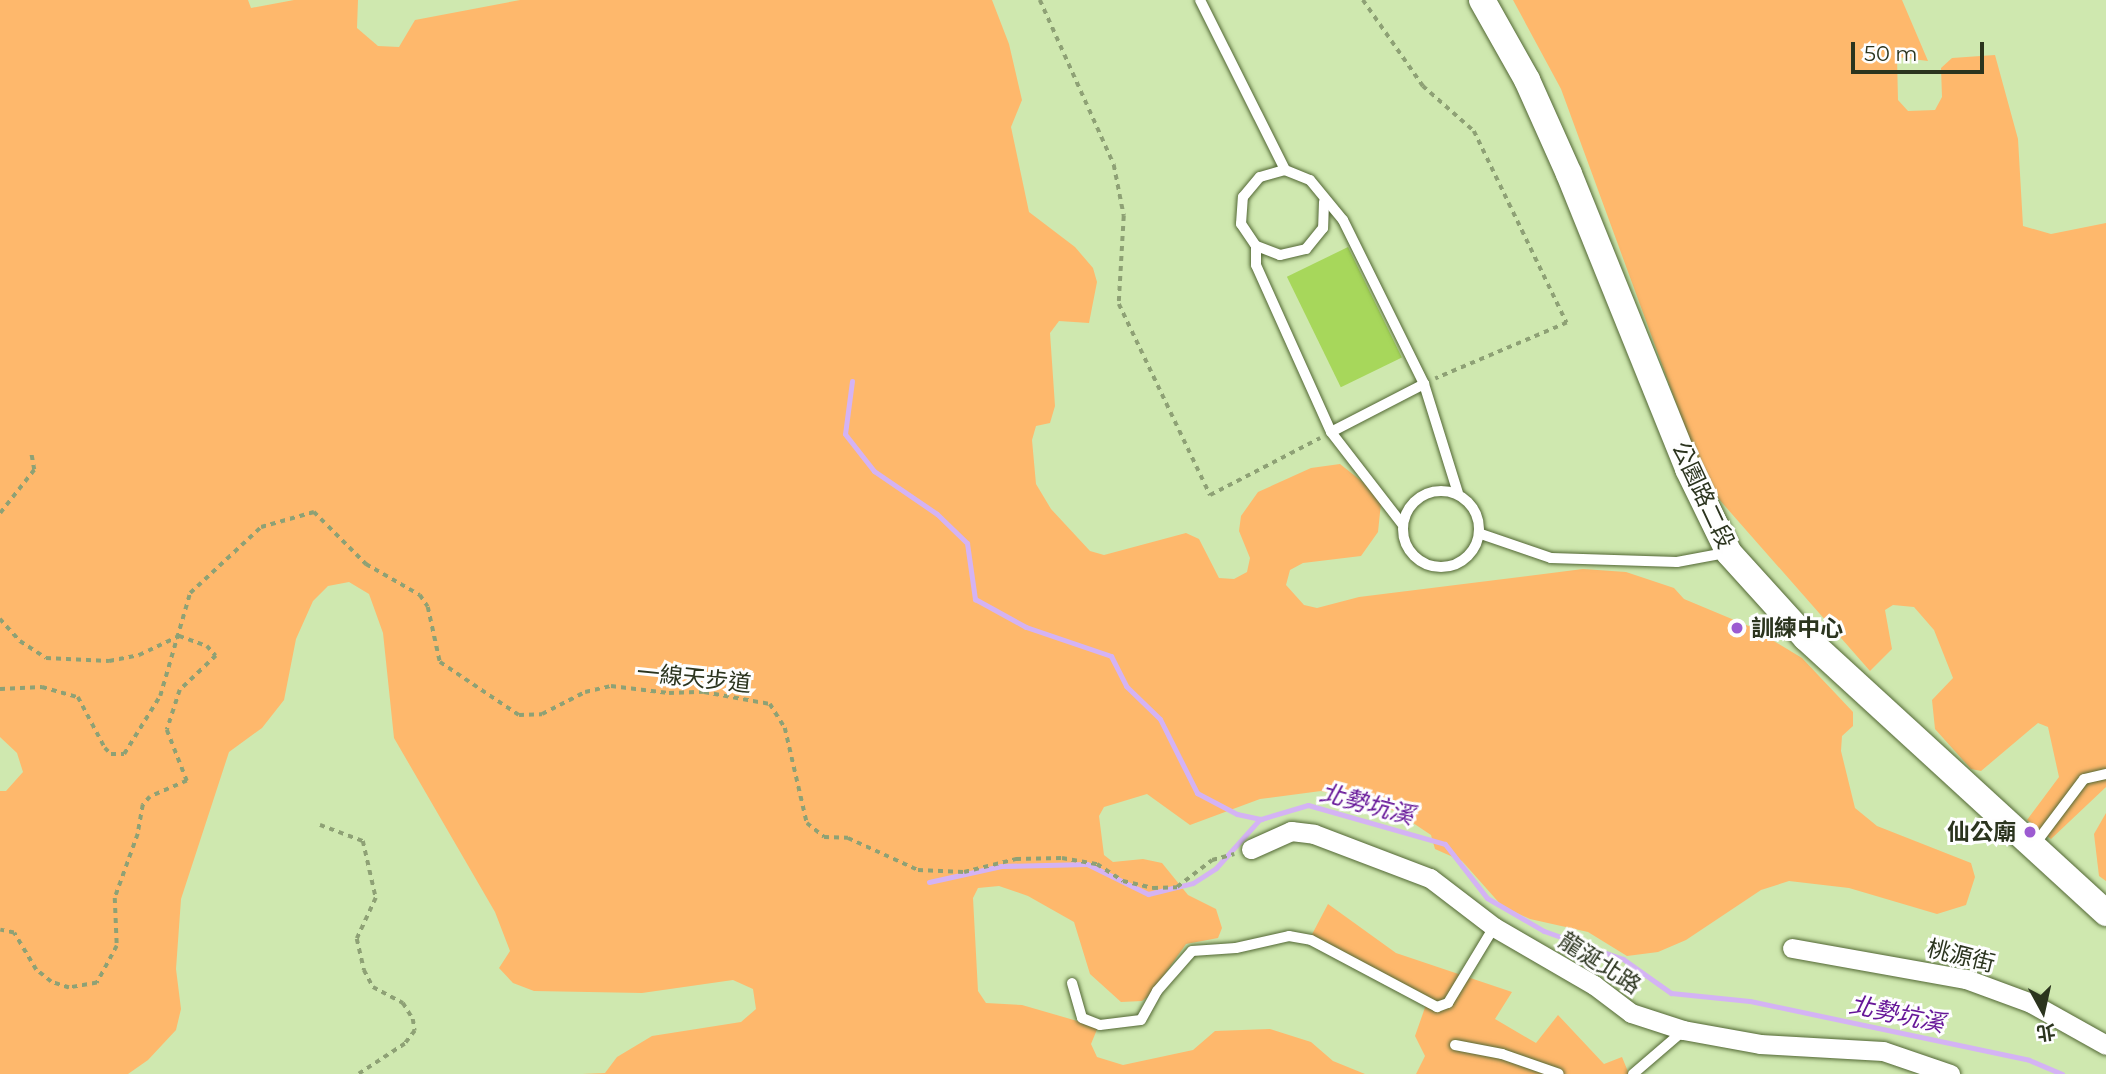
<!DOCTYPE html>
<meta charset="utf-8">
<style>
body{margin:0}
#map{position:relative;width:2106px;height:1074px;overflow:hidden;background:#cfe8af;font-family:Montserrat,"Noto Sans TC",sans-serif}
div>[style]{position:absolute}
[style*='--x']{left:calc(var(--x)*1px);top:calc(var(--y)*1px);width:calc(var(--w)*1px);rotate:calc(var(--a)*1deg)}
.green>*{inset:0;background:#feb86c}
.stream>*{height:5px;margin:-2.5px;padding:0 2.5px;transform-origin:2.5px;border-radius:2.5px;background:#d4b3f4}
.building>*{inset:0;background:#a7d75b;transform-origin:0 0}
.path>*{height:3.5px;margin-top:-1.75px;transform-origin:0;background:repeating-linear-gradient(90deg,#8ea175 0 5px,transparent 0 10px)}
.roads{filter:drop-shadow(0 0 2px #526734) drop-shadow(0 0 2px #526734)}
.service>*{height:10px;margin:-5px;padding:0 5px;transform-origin:5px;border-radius:5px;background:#fff}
.service>.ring{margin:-5px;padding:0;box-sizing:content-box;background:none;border:10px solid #fff;border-radius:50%}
.minor>*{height:19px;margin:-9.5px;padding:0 9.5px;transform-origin:9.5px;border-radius:9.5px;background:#fff}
.secondary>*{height:26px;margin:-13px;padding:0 13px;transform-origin:13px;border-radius:13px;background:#fff}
.dots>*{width:19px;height:19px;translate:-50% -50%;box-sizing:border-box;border:4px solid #fefefe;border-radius:50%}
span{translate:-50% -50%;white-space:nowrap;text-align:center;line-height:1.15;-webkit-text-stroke:6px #fefefe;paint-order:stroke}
.street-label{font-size:23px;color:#2b341e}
.poi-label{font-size:23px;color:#2b341e;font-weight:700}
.left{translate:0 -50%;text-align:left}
.right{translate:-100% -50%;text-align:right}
.water-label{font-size:24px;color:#661698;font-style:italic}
.north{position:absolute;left:2008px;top:976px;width:70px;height:70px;-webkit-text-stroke:5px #fefefe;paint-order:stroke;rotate:172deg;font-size:19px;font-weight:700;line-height:28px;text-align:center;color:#2b341e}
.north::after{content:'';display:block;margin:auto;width:24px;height:32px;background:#2b341e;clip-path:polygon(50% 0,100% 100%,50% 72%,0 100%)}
.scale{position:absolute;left:1851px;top:42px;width:133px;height:32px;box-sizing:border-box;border:4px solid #2b341e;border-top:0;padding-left:9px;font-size:21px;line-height:24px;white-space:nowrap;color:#2b341e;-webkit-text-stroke:5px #fefefe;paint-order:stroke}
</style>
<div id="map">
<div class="green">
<i style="clip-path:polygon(0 0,248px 0,251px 8px,294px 0,358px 0,357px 28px,378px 46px,399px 47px,415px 20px,520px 0,992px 0,1009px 44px,1022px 100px,1011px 127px,1029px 212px,1075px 247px,1093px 268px,1097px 282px,1089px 323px,1059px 321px,1050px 333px,1055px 406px,1050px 423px,1036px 426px,1032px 440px,1036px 484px,1051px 509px,1090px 551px,1104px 555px,1186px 533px,1199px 539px,1219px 578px,1234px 579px,1247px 572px,1250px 558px,1239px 531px,1241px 516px,1258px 492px,1311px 468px,1340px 464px,1374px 491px,1381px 503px,1378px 532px,1361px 556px,1303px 563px,1290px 570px,1286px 585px,1304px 605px,1317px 608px,1359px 597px,1583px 569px,1626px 572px,1674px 588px,1684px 599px,1751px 627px,1802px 658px,1853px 712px,1853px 726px,1842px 736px,1841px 751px,1855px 808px,1877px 826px,1971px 863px,1975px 877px,1966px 905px,1937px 914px,1849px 888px,1789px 881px,1761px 890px,1686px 940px,1658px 952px,1627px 956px,1588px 932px,1530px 919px,1502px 906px,1462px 861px,1435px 849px,1431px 835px,1395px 811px,1321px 791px,1260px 799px,1190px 825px,1147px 794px,1104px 807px,1099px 816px,1104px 855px,1113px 862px,1143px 859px,1162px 863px,1188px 895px,1216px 909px,1222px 928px,1218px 938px,1186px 944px,1150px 995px,1142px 1001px,1121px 1002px,1090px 974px,1074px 922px,1028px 896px,999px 886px,978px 888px,973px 898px,978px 991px,986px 1003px,1022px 1005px,1098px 1027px,1091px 1044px,1097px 1057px,1123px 1065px,1193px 1050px,1215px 1031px,1270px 1029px,1311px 1042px,1333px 1061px,1365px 1074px,582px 1074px,605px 1073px,617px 1057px,652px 1036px,741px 1022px,756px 1009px,753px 989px,733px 980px,642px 993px,534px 991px,513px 983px,499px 968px,510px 951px,495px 912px,394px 738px,383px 633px,369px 594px,349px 582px,328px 586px,313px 601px,296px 639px,284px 700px,262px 728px,229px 752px,181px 899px,176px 969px,181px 1009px,176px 1030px,148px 1060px,128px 1074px,0 1074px,0 791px,6px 791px,23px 772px,17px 753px,0 737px)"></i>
<i style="clip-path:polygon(1513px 0,1902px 0,1928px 61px,1897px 57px,1898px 100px,1908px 111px,1935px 110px,1942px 97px,1941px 68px,1952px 58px,1995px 55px,2018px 139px,2023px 226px,2051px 234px,2106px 223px,2106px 787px,2051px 839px,2027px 820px,2059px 777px,2048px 727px,2038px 723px,1981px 771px,1971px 769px,1935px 729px,1932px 700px,1953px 678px,1934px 630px,1914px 607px,1893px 605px,1885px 610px,1892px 649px,1870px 671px,1717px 497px,1701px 471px,1561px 89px)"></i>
<i style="clip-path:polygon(2106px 813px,2106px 881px,2099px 876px,2094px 834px)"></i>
<i style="clip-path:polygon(1328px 904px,1396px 953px,1512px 992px,1495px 1019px,1536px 1043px,1558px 1015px,1604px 1064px,1622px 1057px,1629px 1074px,1416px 1074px,1425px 1056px,1415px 1036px,1428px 999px,1309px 940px)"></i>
</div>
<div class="stream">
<i style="--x:852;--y:381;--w:53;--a:97.5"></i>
<i style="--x:845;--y:434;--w:47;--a:51.9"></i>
<i style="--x:874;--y:471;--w:76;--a:34.3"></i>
<i style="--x:937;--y:514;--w:42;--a:44"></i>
<i style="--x:967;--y:543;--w:57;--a:81.9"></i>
<i style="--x:975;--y:599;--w:58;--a:28.8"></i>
<i style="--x:1026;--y:627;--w:90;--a:18.8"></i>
<i style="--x:1111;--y:656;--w:34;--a:63"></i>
<i style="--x:1126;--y:686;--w:47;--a:44.1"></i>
<i style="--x:1160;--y:719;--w:83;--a:63.4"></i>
<i style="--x:1197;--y:793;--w:45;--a:27.7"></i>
<i style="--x:1237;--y:814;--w:25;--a:12"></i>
<i style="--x:1261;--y:819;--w:49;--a:-16.6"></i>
<i style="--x:1308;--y:805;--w:142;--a:15.9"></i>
<i style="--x:1445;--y:844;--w:68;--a:52.1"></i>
<i style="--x:1487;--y:898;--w:66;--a:30.1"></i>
<i style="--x:1544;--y:931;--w:84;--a:19.5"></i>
<i style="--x:1623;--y:959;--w:59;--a:35.3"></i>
<i style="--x:1671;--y:993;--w:79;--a:5.8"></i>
<i style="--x:1750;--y:1001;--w:285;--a:11.9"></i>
<i style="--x:2029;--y:1060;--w:36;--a:23"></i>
<i style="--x:929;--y:882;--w:74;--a:-12.5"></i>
<i style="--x:1001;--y:866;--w:86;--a:-1.3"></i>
<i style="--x:1087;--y:864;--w:68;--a:26.2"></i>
<i style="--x:1148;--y:894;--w:46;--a:-13.7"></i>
<i style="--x:1193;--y:883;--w:27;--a:-33"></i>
<i style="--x:1216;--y:868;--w:66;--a:-48.1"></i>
</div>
<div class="building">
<i style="left:1348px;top:247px;width:123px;height:68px;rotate:64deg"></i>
</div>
<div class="path">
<i style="--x:1040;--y:0;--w:181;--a:65.8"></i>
<i style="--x:1114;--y:165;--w:52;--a:78.9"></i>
<i style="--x:1124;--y:216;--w:88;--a:93.3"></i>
<i style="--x:1119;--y:304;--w:212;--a:64.5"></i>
<i style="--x:1210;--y:495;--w:124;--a:-27.4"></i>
<i style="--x:1363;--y:0;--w:105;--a:55.1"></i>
<i style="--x:1423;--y:86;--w:68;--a:41.4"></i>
<i style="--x:1474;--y:131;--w:213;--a:64.2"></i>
<i style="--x:1567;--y:323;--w:143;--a:157"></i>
<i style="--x:0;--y:513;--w:55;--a:-51.7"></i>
<i style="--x:34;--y:470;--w:17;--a:-100"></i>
<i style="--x:0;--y:619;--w:30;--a:48"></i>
<i style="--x:20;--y:641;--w:31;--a:33"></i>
<i style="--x:46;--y:658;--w:63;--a:2.7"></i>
<i style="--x:109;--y:661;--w:31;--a:-11"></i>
<i style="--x:139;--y:655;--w:44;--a:-25.4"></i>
<i style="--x:179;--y:636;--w:30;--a:20"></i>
<i style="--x:207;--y:646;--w:13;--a:48"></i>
<i style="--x:216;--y:656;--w:50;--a:136.6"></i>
<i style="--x:180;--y:690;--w:42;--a:108"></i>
<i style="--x:167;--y:730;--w:55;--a:68.6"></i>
<i style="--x:187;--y:781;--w:40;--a:156.6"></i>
<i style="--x:150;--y:797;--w:11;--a:131"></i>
<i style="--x:143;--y:805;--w:29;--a:100"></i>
<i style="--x:138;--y:834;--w:68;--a:109.8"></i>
<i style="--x:115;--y:898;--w:48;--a:87.6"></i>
<i style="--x:117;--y:946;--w:42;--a:118.4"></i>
<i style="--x:97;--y:983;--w:28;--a:170"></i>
<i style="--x:69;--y:988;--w:19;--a:-162"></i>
<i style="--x:51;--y:982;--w:19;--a:-141"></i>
<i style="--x:36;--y:970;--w:43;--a:-120.7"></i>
<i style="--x:14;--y:933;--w:14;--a:-168"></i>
<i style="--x:0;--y:689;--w:42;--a:-2.7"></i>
<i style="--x:42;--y:687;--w:37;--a:16"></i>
<i style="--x:78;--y:697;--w:58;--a:62.1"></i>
<i style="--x:105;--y:748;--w:8;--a:45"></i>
<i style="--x:111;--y:754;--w:13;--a:0"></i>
<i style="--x:124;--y:754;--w:68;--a:-58.2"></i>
<i style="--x:160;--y:696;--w:107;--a:-73.8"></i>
<i style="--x:190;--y:593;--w:97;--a:-42.9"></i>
<i style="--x:261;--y:527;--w:55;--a:-15.8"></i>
<i style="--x:314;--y:512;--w:74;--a:45"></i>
<i style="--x:366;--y:564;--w:62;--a:29.9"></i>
<i style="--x:420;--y:595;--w:14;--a:56"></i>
<i style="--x:428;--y:607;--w:56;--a:77.7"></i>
<i style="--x:440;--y:662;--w:95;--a:33.9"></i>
<i style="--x:519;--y:715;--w:23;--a:-2"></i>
<i style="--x:542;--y:714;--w:48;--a:-27.1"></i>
<i style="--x:585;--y:692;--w:27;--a:-13"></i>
<i style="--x:611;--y:686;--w:58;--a:6.9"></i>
<i style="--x:669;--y:693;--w:35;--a:-2"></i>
<i style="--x:704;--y:692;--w:67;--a:10.3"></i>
<i style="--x:770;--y:704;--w:28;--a:58"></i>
<i style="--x:785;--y:728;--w:98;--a:77"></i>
<i style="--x:807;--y:823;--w:22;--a:39"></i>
<i style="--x:824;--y:837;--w:24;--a:2"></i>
<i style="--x:848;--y:838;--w:77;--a:24.6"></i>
<i style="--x:918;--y:870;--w:46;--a:2.5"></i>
<i style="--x:964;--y:872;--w:54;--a:-14"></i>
<i style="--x:1016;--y:859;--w:46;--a:-1.2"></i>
<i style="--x:1062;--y:858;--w:36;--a:10"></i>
<i style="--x:1097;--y:864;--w:31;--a:33"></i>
<i style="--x:1123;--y:881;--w:31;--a:13"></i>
<i style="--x:1153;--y:888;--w:24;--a:-2"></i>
<i style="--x:1177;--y:887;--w:44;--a:-37.6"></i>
<i style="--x:1212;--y:860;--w:23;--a:-15"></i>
<i style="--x:320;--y:825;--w:46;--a:20.4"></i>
<i style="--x:363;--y:841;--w:58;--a:77.2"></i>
<i style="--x:376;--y:898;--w:45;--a:114.9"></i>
<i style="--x:357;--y:939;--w:32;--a:77"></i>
<i style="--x:364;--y:970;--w:19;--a:62"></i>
<i style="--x:373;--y:987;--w:34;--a:28"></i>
<i style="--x:403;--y:1003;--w:19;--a:58"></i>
<i style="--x:413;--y:1019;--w:12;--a:81"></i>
<i style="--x:415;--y:1031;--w:16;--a:128"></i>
<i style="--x:405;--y:1044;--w:55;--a:146.9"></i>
</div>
<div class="roads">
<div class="service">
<i style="--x:1200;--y:0;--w:190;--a:63.4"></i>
<i style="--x:1324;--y:202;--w:26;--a:92"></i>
<i style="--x:1323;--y:228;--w:27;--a:129"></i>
<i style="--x:1306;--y:249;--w:27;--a:167"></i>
<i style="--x:1280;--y:255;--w:26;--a:-159"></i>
<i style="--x:1256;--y:246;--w:27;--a:-124"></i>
<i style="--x:1241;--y:224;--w:27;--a:-86"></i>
<i style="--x:1243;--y:197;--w:26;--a:-50"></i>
<i style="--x:1260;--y:177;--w:26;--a:-16"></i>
<i style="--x:1285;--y:170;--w:27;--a:22"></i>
<i style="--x:1310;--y:180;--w:52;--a:50.5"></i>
<i style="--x:1343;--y:220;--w:183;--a:63.7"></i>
<i style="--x:1424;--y:384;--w:114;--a:72.7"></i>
<i style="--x:1256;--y:246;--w:19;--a:90"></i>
<i style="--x:1256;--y:265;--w:183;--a:65.8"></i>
<i style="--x:1331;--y:432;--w:105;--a:-27.3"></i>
<i style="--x:1331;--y:432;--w:116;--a:52.3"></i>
<i class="ring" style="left:1403px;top:491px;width:66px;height:66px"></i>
<i style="--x:1481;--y:534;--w:74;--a:18.9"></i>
<i style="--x:1551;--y:558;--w:126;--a:1.8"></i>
<i style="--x:1677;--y:562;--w:49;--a:-10.6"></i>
<i style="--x:2035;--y:844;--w:81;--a:-53"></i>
<i style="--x:2084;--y:779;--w:23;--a:-13"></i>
<i style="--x:1072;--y:983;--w:36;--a:74"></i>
<i style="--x:1082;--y:1018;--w:19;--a:21"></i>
<i style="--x:1100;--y:1025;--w:41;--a:-7"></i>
<i style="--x:1141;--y:1020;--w:33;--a:-61"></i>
<i style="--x:1157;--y:991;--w:53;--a:-48.8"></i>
<i style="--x:1192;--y:951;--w:44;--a:-3.9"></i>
<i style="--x:1236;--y:948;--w:54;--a:-12.8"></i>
<i style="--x:1289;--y:936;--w:22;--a:10"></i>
<i style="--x:1311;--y:940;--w:143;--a:28"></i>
<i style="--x:1437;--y:1007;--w:12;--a:-20"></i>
<i style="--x:1448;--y:1003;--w:89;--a:-58.8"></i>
<i style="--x:1455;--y:1045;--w:48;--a:10.8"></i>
<i style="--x:1502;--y:1054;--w:60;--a:19.3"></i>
<i style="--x:1633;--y:1074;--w:66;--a:-40.7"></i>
</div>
<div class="minor">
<i style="--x:1251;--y:849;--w:44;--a:-24.2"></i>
<i style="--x:1291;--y:831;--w:23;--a:7"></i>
<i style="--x:1314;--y:834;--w:124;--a:20.8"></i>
<i style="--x:1430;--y:878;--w:81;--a:37.4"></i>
<i style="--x:1494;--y:927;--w:116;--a:30.1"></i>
<i style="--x:1594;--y:985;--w:46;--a:37.1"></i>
<i style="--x:1631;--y:1013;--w:55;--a:18.1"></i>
<i style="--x:1683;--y:1030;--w:78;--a:10.3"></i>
<i style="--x:1760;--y:1044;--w:123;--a:3.3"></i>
<i style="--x:1883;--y:1051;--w:71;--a:18.9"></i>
<i style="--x:1792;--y:948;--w:177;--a:10.1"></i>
<i style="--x:1966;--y:979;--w:69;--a:20.3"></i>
<i style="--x:2031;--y:1003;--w:86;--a:29.2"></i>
</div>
<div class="secondary">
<i style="--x:1482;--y:0;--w:92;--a:60.6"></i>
<i style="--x:1527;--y:80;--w:103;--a:65.9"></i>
<i style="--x:1569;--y:174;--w:318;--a:68"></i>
<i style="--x:1688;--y:469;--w:93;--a:64"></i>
<i style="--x:1729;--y:553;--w:115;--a:47.8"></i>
<i style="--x:1806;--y:638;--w:407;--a:42.5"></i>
</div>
</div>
<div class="dots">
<i style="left:1737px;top:628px;background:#9c5bd1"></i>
<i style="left:2030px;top:832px;background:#9c5bd1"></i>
</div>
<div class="street-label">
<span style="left:1703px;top:495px;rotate:65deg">公園路二段</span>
<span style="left:694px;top:678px;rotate:6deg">一線天步道</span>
<span style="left:1961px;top:956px;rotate:14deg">桃源街</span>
<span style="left:1600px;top:963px;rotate:33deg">龍涎北路</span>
</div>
<div class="poi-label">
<span class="left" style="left:1751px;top:628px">訓練中心</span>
<span class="right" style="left:2016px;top:832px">仙公廟</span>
</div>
<div class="water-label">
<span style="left:1367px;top:804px;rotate:15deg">北勢坑溪</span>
<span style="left:1897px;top:1014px;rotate:12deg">北勢坑溪</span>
</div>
<div class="north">北</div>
<div class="scale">50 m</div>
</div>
